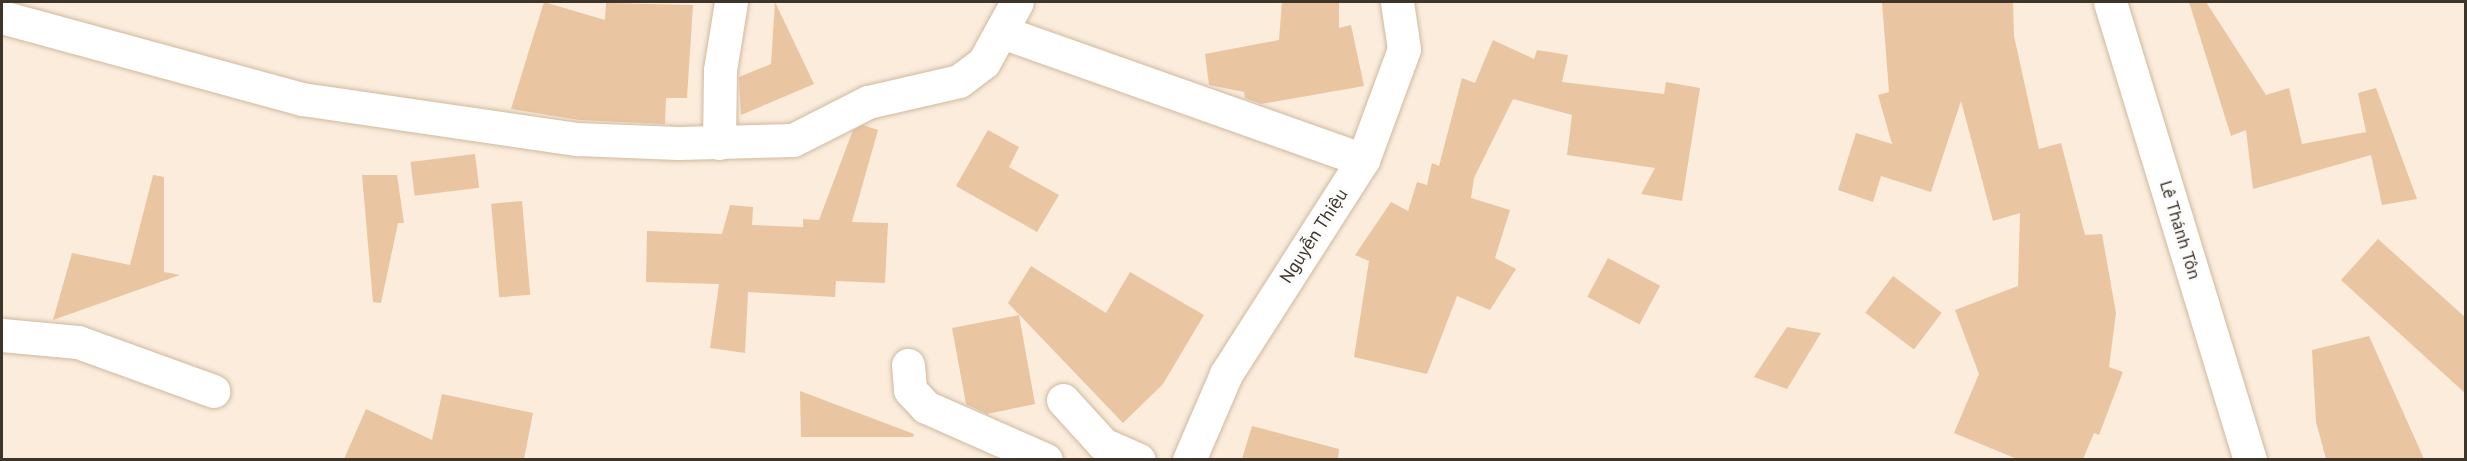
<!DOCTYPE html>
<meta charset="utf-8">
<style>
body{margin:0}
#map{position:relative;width:2467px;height:461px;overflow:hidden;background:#fbecdc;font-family:"PT Sans",sans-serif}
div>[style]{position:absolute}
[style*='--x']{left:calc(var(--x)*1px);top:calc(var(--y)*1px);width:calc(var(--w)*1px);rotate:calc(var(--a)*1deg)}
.building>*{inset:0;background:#eac5a2;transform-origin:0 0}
.roads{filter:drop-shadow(0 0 2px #d0b99e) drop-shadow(0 0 2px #d0b99e)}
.street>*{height:33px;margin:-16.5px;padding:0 16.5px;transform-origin:16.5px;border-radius:16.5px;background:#fff}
.secondary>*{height:33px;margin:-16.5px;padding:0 16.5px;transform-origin:16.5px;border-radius:16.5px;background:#fff}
span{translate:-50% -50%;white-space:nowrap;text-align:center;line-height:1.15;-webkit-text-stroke:6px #fcfcfc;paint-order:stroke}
.street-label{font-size:18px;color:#3e352a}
.frame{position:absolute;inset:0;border:3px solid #3e352a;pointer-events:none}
</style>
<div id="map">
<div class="building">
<i style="clip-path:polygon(544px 2px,605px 20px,606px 3px,693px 5px,687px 98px,666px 98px,665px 124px,579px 120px,511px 109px)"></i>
<i style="clip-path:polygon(775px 2px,814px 84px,741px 115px,739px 77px,771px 64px)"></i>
<i style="clip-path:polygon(1282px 2px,1339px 2px,1339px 28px,1351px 25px,1364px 86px,1261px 104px,1245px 98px,1244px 92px,1209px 85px,1205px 54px,1279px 40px)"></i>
<i style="clip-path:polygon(1882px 2px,2013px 2px,2014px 36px,2039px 149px,2061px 143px,2085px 235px,2102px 234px,2116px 313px,2109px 367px,2123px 372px,2099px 435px,2094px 433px,2083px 459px,2017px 459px,1954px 433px,1979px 374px,1955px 310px,2018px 286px,2020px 213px,1993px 221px,1961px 101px,1931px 192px,1881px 176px,1873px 202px,1838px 190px,1856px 133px,1892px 144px,1878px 95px,1889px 92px)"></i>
<i style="clip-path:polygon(2189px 2px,2206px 2px,2266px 95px,2289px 88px,2302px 144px,2366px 132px,2358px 93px,2376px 88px,2417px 199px,2382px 205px,2371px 155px,2253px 189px,2246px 130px,2231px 136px)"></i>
<i style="clip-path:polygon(1493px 40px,1534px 59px,1537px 50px,1568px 55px,1562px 82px,1664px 94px,1666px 82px,1700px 88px,1682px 201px,1641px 194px,1655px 168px,1567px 155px,1572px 115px,1513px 99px,1474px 178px,1471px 198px,1510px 210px,1495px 258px,1516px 269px,1490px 310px,1457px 296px,1427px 374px,1354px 357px,1369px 261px,1355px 255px,1391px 202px,1408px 211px,1417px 182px,1427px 185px,1432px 163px,1439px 166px,1462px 78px,1475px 83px)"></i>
<i style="clip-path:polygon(863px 125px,878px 130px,852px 222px,888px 223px,885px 283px,836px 281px,835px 297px,748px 292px,745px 353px,710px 348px,719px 284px,646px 282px,647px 231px,722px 234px,730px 205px,753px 207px,752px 225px,803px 227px,803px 219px,819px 220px,853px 130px)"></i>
<i style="clip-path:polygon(988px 130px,1019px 147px,1009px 167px,1059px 195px,1037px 232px,956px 186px)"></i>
<i style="left:475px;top:154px;width:34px;height:65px;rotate:83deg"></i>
<i style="clip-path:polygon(153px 175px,164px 177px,164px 272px,180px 275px,53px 320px,72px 253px,130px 265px)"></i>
<i style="clip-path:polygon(362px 175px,397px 175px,404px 223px,398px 223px,381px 303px,373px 302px)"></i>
<i style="left:522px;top:201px;width:94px;height:31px;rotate:85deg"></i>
<i style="clip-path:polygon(2378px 239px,2466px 318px,2466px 394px,2341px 280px)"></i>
<i style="left:1608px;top:258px;width:59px;height:44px;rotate:28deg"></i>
<i style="clip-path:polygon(1031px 266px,1106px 313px,1130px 272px,1204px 315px,1163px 384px,1123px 423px,1008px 303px)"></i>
<i style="left:1893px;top:276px;width:61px;height:46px;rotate:37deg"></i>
<i style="clip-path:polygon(1019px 315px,1035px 404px,987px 414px,966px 404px,952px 328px)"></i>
<i style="clip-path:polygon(1787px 327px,1821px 333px,1787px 389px,1754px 377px)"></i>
<i style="clip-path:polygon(2369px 336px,2424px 459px,2326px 459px,2316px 422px,2312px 350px)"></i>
<i style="clip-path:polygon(800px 391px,914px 434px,913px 437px,801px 437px)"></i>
<i style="clip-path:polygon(442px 394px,533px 413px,524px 459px,344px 459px,366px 409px,432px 440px)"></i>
<i style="clip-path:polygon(1252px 426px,1339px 449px,1338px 459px,1242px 459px)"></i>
</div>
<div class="roads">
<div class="street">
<i style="--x:2;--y:17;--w:311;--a:15.3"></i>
<i style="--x:302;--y:99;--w:278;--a:8.3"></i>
<i style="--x:577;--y:139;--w:101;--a:2.3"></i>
<i style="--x:678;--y:143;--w:115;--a:-1.5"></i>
<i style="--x:793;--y:140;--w:84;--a:-26.9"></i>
<i style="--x:868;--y:102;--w:93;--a:-13"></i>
<i style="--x:959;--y:81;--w:31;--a:-37"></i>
<i style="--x:984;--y:62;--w:68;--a:-61.2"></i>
<i style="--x:1002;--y:32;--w:383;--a:19.5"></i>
<i style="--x:719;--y:143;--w:73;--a:-89.2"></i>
<i style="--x:720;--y:70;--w:69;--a:-80.8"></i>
<i style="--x:2;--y:335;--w:76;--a:5.3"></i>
<i style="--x:78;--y:342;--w:144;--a:19.9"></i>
<i style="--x:908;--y:365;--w:25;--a:85"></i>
<i style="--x:910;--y:390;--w:23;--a:47"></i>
<i style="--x:926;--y:407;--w:131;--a:23.8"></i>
<i style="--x:1063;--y:400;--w:59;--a:47.7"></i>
<i style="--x:1103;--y:444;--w:39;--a:24"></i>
<i style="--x:1189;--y:460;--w:94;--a:-66.7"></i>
<i style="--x:1226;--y:374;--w:254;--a:-57.4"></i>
<i style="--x:1363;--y:160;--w:118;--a:-69.7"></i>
<i style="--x:1404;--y:49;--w:48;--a:-98.5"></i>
</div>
<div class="secondary">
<i style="--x:2110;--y:2;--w:479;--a:73"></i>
</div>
</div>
<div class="street-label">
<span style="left:2180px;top:230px;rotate:73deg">Lê Thánh Tôn</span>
<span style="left:1314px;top:236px;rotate:-57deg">Nguyễn Thiệu</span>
</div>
<div class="frame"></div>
</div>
